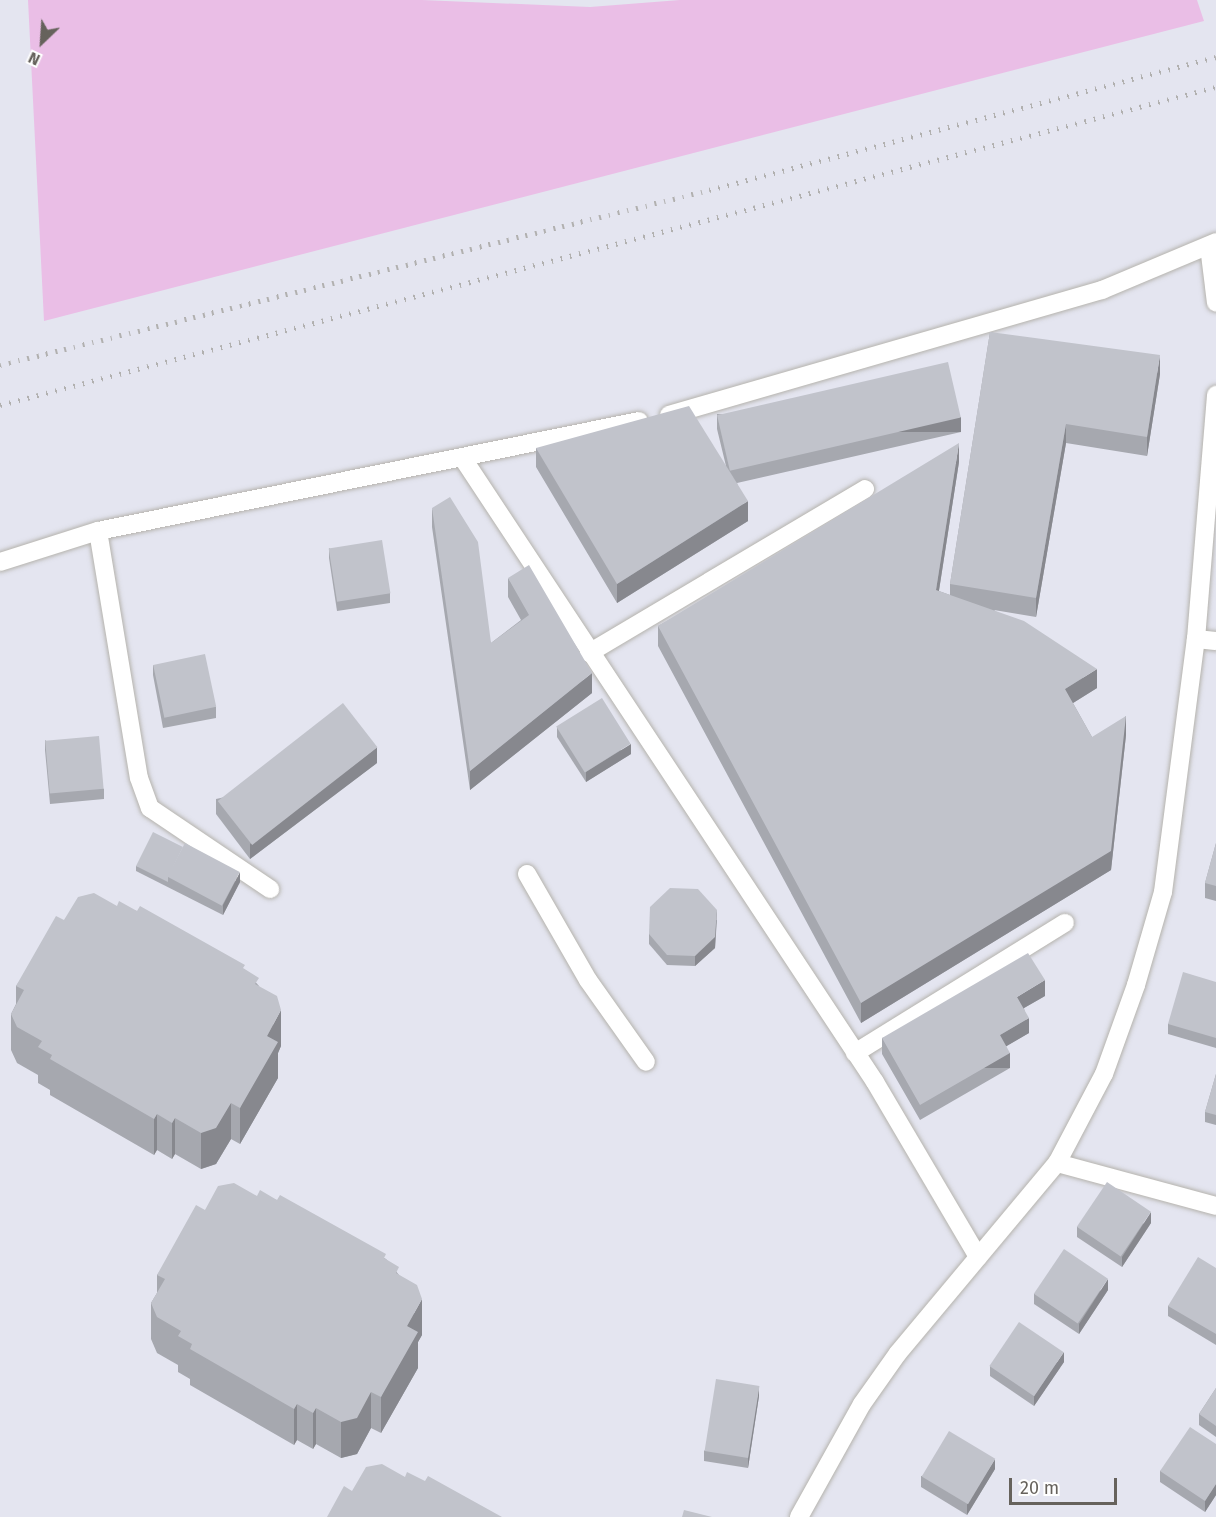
<!DOCTYPE html>
<style>
body{margin:0}
#map{position:relative;width:1216px;height:1517px;overflow:hidden;background:#e4e5f0;font-family:"Fira Sans",sans-serif}
div>[style]{position:absolute}
[style*='--x']{left:calc(var(--x)*1px);top:calc(var(--y)*1px);width:calc(var(--w)*1px);rotate:calc(var(--a)*1deg)}
.green>*{inset:0;background:#eabee6}
.roads{filter:drop-shadow(0 0 2px #b5b3ad) drop-shadow(0 0 2px #b5b3ad)}
.lane>*{height:18px;margin:-9px;padding:0 9px;transform-origin:9px;border-radius:9px;background:#fff}
.street>*{height:18px;margin:-9px;padding:0 9px;transform-origin:9px;border-radius:9px;background:#fff}
.rail>*{height:4.5px;margin-top:-2.25px;transform-origin:0;background:repeating-linear-gradient(90deg,#b1b0af 0 1.5px,transparent 0 9.5px)}
.wall>*{inset:0;background:#a6a8af}
.shaded-wall>*{inset:0;background:#87888e;transform-origin:0 0}
.building>*{inset:0;background:#c1c3cb;transform-origin:0 0}
span{translate:-50% -50%;white-space:nowrap;text-align:center;line-height:1.15;-webkit-text-stroke:4.5px #fff;paint-order:stroke}
.north{position:absolute;left:12px;top:12px;width:60px;height:60px;-webkit-text-stroke:4px #fff;paint-order:stroke;rotate:205deg;font-size:16px;font-weight:700;line-height:24px;text-align:center;color:#66625c}
.north::after{content:'';display:block;margin:auto;width:21px;height:27px;background:#66625c;clip-path:polygon(50% 0,100% 100%,50% 72%,0 100%)}
.scale{position:absolute;left:1009px;top:1478px;width:108px;height:27px;box-sizing:border-box;border:3px solid #66625c;border-top:0;padding-left:8px;font-size:18px;line-height:21px;white-space:nowrap;color:#66625c;-webkit-text-stroke:4px #fff;paint-order:stroke}
</style>
<div id="map">
<div class="green">
<i style="clip-path:polygon(28px 0,422px 0,590px 7px,680px 0,1197px 0,1204px 21px,44px 321px)"></i>
</div>
<div class="roads">
<div class="lane">
<i style="--x:462;--y:457;--w:749;--a:56.54"></i>
<i style="--x:875;--y:1082;--w:203;--a:59.5"></i>
<i style="--x:98;--y:531;--w:250;--a:80.6"></i>
<i style="--x:139;--y:778;--w:32;--a:70"></i>
<i style="--x:150;--y:808;--w:145;--a:34"></i>
<i style="--x:589;--y:653;--w:321;--a:-30.7"></i>
<i style="--x:527;--y:874;--w:122;--a:60.1"></i>
<i style="--x:588;--y:980;--w:100;--a:54.7"></i>
<i style="--x:855;--y:1053;--w:247;--a:-31.8"></i>
</div>
<div class="street">
<i style="--x:1209;--y:246;--w:57;--a:83"></i>
<i style="--x:669;--y:415;--w:451;--a:-16.1"></i>
<i style="--x:1102;--y:290;--w:124;--a:-22.8"></i>
<i style="--x:0;--y:562;--w:103;--a:-17.6"></i>
<i style="--x:98;--y:531;--w:552;--a:-11.49"></i>
<i style="--x:1196;--y:639;--w:20;--a:6"></i>
<i style="--x:1057;--y:1163;--w:165;--a:15.1"></i>
<i style="--x:799;--y:1517;--w:129;--a:-60.9"></i>
<i style="--x:862;--y:1404;--w:62;--a:-54.8"></i>
<i style="--x:898;--y:1353;--w:248;--a:-50.1"></i>
<i style="--x:1057;--y:1163;--w:101;--a:-62.2"></i>
<i style="--x:1104;--y:1074;--w:95;--a:-70.2"></i>
<i style="--x:1136;--y:985;--w:97;--a:-73.8"></i>
<i style="--x:1163;--y:892;--w:255;--a:-82.6"></i>
<i style="--x:1196;--y:639;--w:245;--a:-85.3"></i>
</div>
</div>
<div class="rail">
<i style="--x:0;--y:365;--w:730;--a:-13.86"></i>
<i style="--x:709;--y:190;--w:524;--a:-14.7"></i>
<i style="--x:0;--y:405;--w:1257;--a:-14.66"></i>
</div>
<div class="wall">
<i style="clip-path:polygon(990px 332px,1160px 374px,1147px 456px,1066px 443px,1036px 617px,994px 610px,1097px 688px,1073px 703px,1092px 737px,1126px 735px,1111px 870px,861px 1023px,658px 646px,658px 626px,959px 462px,939px 591px,950px 595px,950px 584px)"></i>
<i style="clip-path:polygon(717px 414px,961px 432px,737px 483px,748px 521px,617px 603px,536px 467px,536px 448px,726px 466px,717px 429px)"></i>
<i style="clip-path:polygon(432px 508px,491px 643px,521px 620px,508px 597px,508px 578px,592px 693px,470px 790px,432px 527px)"></i>
<i style="clip-path:polygon(329px 548px,390px 593px,390px 603px,337px 611px,329px 558px)"></i>
<i style="clip-path:polygon(153px 665px,216px 707px,216px 718px,163px 728px,153px 675px)"></i>
<i style="clip-path:polygon(557px 727px,631px 754px,586px 782px,557px 737px)"></i>
<i style="clip-path:polygon(45px 740px,104px 789px,104px 799px,50px 804px,45px 750px)"></i>
<i style="clip-path:polygon(377px 763px,250px 859px,216px 814px,216px 799px)"></i>
<i style="clip-path:polygon(1216px 843px,1216px 901px,1205px 898px,1205px 883px)"></i>
<i style="clip-path:polygon(136px 866px,240px 882px,223px 915px,136px 871px)"></i>
<i style="clip-path:polygon(117px 906px,137px 911px,245px 970px,259px 986px,281px 1046px,278px 1053px,278px 1078px,240px 1144px,231px 1139px,216px 1164px,201px 1169px,175px 1154px,172px 1159px,157px 1150px,154px 1155px,50px 1095px,50px 1090px,38px 1083px,38px 1075px,17px 1063px,11px 1050px,11px 1014px,16px 1004px,16px 986px,64px 920px)"></i>
<i style="clip-path:polygon(717px 920px,715px 948px,695px 966px,667px 965px,649px 944px,649px 934px)"></i>
<i style="clip-path:polygon(1216px 982px,1216px 1048px,1168px 1034px,1168px 1024px)"></i>
<i style="clip-path:polygon(1045px 996px,1024px 1008px,1029px 1033px,1006px 1046px,1010px 1068px,920px 1120px,882px 1054px,882px 1038px)"></i>
<i style="clip-path:polygon(1216px 1074px,1216px 1125px,1205px 1122px,1205px 1112px)"></i>
<i style="clip-path:polygon(257px 1196px,277px 1200px,386px 1259px,399px 1275px,422px 1335px,418px 1342px,418px 1368px,381px 1433px,371px 1428px,357px 1454px,341px 1458px,316px 1444px,313px 1449px,297px 1440px,294px 1445px,190px 1385px,190px 1379px,178px 1372px,178px 1365px,157px 1353px,151px 1339px,151px 1303px,157px 1293px,157px 1275px,205px 1210px)"></i>
<i style="clip-path:polygon(1151px 1223px,1122px 1267px,1077px 1237px,1077px 1227px)"></i>
<i style="clip-path:polygon(1216px 1268px,1216px 1345px,1168px 1316px,1168px 1306px)"></i>
<i style="clip-path:polygon(1108px 1290px,1079px 1334px,1034px 1304px,1034px 1294px)"></i>
<i style="clip-path:polygon(1064px 1362px,1034px 1406px,990px 1376px,990px 1366px)"></i>
<i style="clip-path:polygon(1216px 1388px,1216px 1437px,1199px 1425px,1199px 1414px)"></i>
<i style="clip-path:polygon(759px 1396px,748px 1468px,704px 1461px,704px 1451px)"></i>
<i style="clip-path:polygon(1216px 1444px,1216px 1495px,1205px 1512px,1160px 1482px,1160px 1471px)"></i>
<i style="clip-path:polygon(995px 1469px,967px 1515px,921px 1487px,921px 1476px)"></i>
</div>
<div class="shaded-wall">
<i style="clip-path:polygon(1160px 355px,1160px 374px,1147px 456px,1147px 437px)"></i>
<i style="left:961px;top:417px;width:15px;height:237px;rotate:90deg"></i>
<i style="clip-path:polygon(1066px 424px,1066px 443px,1036px 617px,1036px 598px)"></i>
<i style="clip-path:polygon(959px 443px,959px 462px,936px 609px,936px 590px)"></i>
<i style="clip-path:polygon(748px 501px,748px 521px,617px 603px,617px 584px)"></i>
<i style="clip-path:polygon(1097px 669px,1097px 688px,1065px 708px,1065px 689px)"></i>
<i style="clip-path:polygon(592px 673px,592px 693px,470px 790px,470px 771px)"></i>
<i style="clip-path:polygon(1126px 716px,1126px 735px,1111px 870px,861px 1023px,861px 1003px)"></i>
<i style="clip-path:polygon(631px 744px,631px 754px,586px 782px,586px 772px)"></i>
<i style="clip-path:polygon(377px 747px,377px 763px,250px 859px,250px 844px)"></i>
<i style="clip-path:polygon(240px 872px,240px 882px,223px 915px,223px 905px)"></i>
<i style="clip-path:polygon(717px 910px,715px 948px,695px 966px,695px 956px)"></i>
<i style="clip-path:polygon(1045px 980px,1045px 996px,1017px 1012px,1017px 997px)"></i>
<i style="clip-path:polygon(281px 1010px,281px 1046px,278px 1053px,278px 1078px,240px 1144px,240px 1108px,267px 1036px)"></i>
<i style="clip-path:polygon(1029px 1018px,1029px 1033px,1000px 1050px,1000px 1035px)"></i>
<i style="left:1010px;top:1053px;width:15px;height:104px;rotate:90deg"></i>
<i style="clip-path:polygon(231px 1103px,231px 1139px,216px 1164px,201px 1169px,201px 1133px)"></i>
<i style="clip-path:polygon(157px 1114px,157px 1150px,154px 1155px,154px 1119px)"></i>
<i style="clip-path:polygon(175px 1118px,175px 1154px,172px 1159px,172px 1123px)"></i>
<i style="clip-path:polygon(1151px 1212px,1151px 1223px,1122px 1267px,1122px 1257px)"></i>
<i style="clip-path:polygon(1108px 1279px,1108px 1290px,1079px 1334px,1079px 1324px)"></i>
<i style="clip-path:polygon(422px 1299px,422px 1335px,418px 1342px,418px 1368px,381px 1433px,381px 1397px,407px 1326px)"></i>
<i style="clip-path:polygon(1064px 1352px,1064px 1362px,1034px 1406px,1034px 1396px)"></i>
<i style="clip-path:polygon(759px 1386px,759px 1396px,748px 1468px,748px 1458px)"></i>
<i style="clip-path:polygon(371px 1392px,371px 1428px,357px 1454px,341px 1458px,341px 1422px)"></i>
<i style="clip-path:polygon(297px 1404px,297px 1440px,294px 1445px,294px 1409px)"></i>
<i style="clip-path:polygon(316px 1408px,316px 1444px,313px 1449px,313px 1413px)"></i>
<i style="clip-path:polygon(995px 1459px,995px 1469px,967px 1515px,967px 1504px)"></i>
<i style="clip-path:polygon(1216px 1484px,1216px 1495px,1205px 1512px,1205px 1501px)"></i>
</div>
<div class="building">
<i style="clip-path:polygon(990px 332px,1160px 355px,1147px 437px,1066px 424px,1036px 598px,950px 584px)"></i>
<i style="left:948px;top:362px;width:57px;height:237px;rotate:77deg"></i>
<i style="clip-path:polygon(689px 406px,748px 501px,617px 584px,536px 448px)"></i>
<i style="clip-path:polygon(959px 443px,936px 590px,1024px 621px,1097px 669px,1065px 689px,1092px 737px,1126px 716px,1111px 851px,861px 1003px,658px 626px)"></i>
<i style="clip-path:polygon(450px 497px,478px 542px,491px 643px,529px 615px,508px 578px,529px 565px,592px 673px,470px 771px,432px 508px)"></i>
<i style="left:382px;top:540px;width:54px;height:54px;rotate:81deg"></i>
<i style="left:205px;top:654px;width:54px;height:53px;rotate:78deg"></i>
<i style="left:602px;top:698px;width:54px;height:54px;rotate:58deg"></i>
<i style="left:343px;top:703px;width:56px;height:159px;rotate:52deg"></i>
<i style="left:99px;top:736px;width:53px;height:54px;rotate:85deg"></i>
<i style="clip-path:polygon(153px 832px,183px 847px,168px 877px,168px 882px,136px 866px)"></i>
<i style="left:185px;top:843px;width:62px;height:38px;rotate:28deg"></i>
<i style="clip-path:polygon(1216px 843px,1216px 886px,1205px 883px)"></i>
<i style="clip-path:polygon(670px 888px,698px 889px,717px 910px,715px 937px,695px 956px,667px 955px,649px 934px,650px 907px)"></i>
<i style="clip-path:polygon(94px 893px,117px 906px,119px 901px,137px 911px,140px 906px,245px 965px,243px 968px,259px 978px,255px 984px,277px 996px,281px 1010px,267px 1036px,278px 1042px,240px 1108px,231px 1103px,216px 1128px,201px 1133px,175px 1118px,172px 1123px,157px 1114px,154px 1119px,50px 1059px,52px 1055px,38px 1047px,42px 1041px,17px 1027px,11px 1014px,24px 990px,16px 986px,56px 916px,64px 920px,78px 897px)"></i>
<i style="clip-path:polygon(1028px 953px,1045px 980px,1017px 997px,1029px 1018px,1000px 1035px,1010px 1053px,920px 1105px,882px 1038px)"></i>
<i style="clip-path:polygon(1183px 972px,1216px 982px,1216px 1038px,1168px 1024px)"></i>
<i style="clip-path:polygon(1216px 1074px,1216px 1115px,1205px 1112px)"></i>
<i style="left:1107px;top:1182px;width:53px;height:54px;rotate:34deg"></i>
<i style="clip-path:polygon(234px 1183px,257px 1196px,260px 1190px,277px 1200px,280px 1195px,386px 1254px,384px 1258px,399px 1267px,396px 1273px,417px 1285px,422px 1299px,407px 1326px,418px 1332px,381px 1397px,371px 1392px,357px 1418px,341px 1422px,316px 1408px,313px 1413px,297px 1404px,294px 1409px,190px 1349px,192px 1344px,178px 1336px,181px 1331px,157px 1317px,151px 1303px,165px 1279px,157px 1275px,196px 1205px,205px 1210px,218px 1186px)"></i>
<i style="left:1064px;top:1249px;width:53px;height:54px;rotate:34deg"></i>
<i style="clip-path:polygon(1198px 1257px,1216px 1268px,1216px 1334px,1168px 1306px)"></i>
<i style="left:1019px;top:1322px;width:54px;height:53px;rotate:34deg"></i>
<i style="left:716px;top:1379px;width:44px;height:73px;rotate:9deg"></i>
<i style="clip-path:polygon(1216px 1388px,1216px 1426px,1199px 1414px)"></i>
<i style="clip-path:polygon(1190px 1427px,1216px 1444px,1216px 1484px,1205px 1501px,1160px 1471px)"></i>
<i style="left:949px;top:1431px;width:54px;height:53px;rotate:31deg"></i>
<i style="clip-path:polygon(382px 1464px,405px 1477px,407px 1472px,425px 1481px,428px 1476px,502px 1517px,327px 1517px,344px 1486px,352px 1491px,366px 1467px)"></i>
<i style="clip-path:polygon(684px 1510px,712px 1517px,682px 1517px)"></i>
</div>
<div class="north">N</div>
<div class="scale">20 m</div>
</div>
